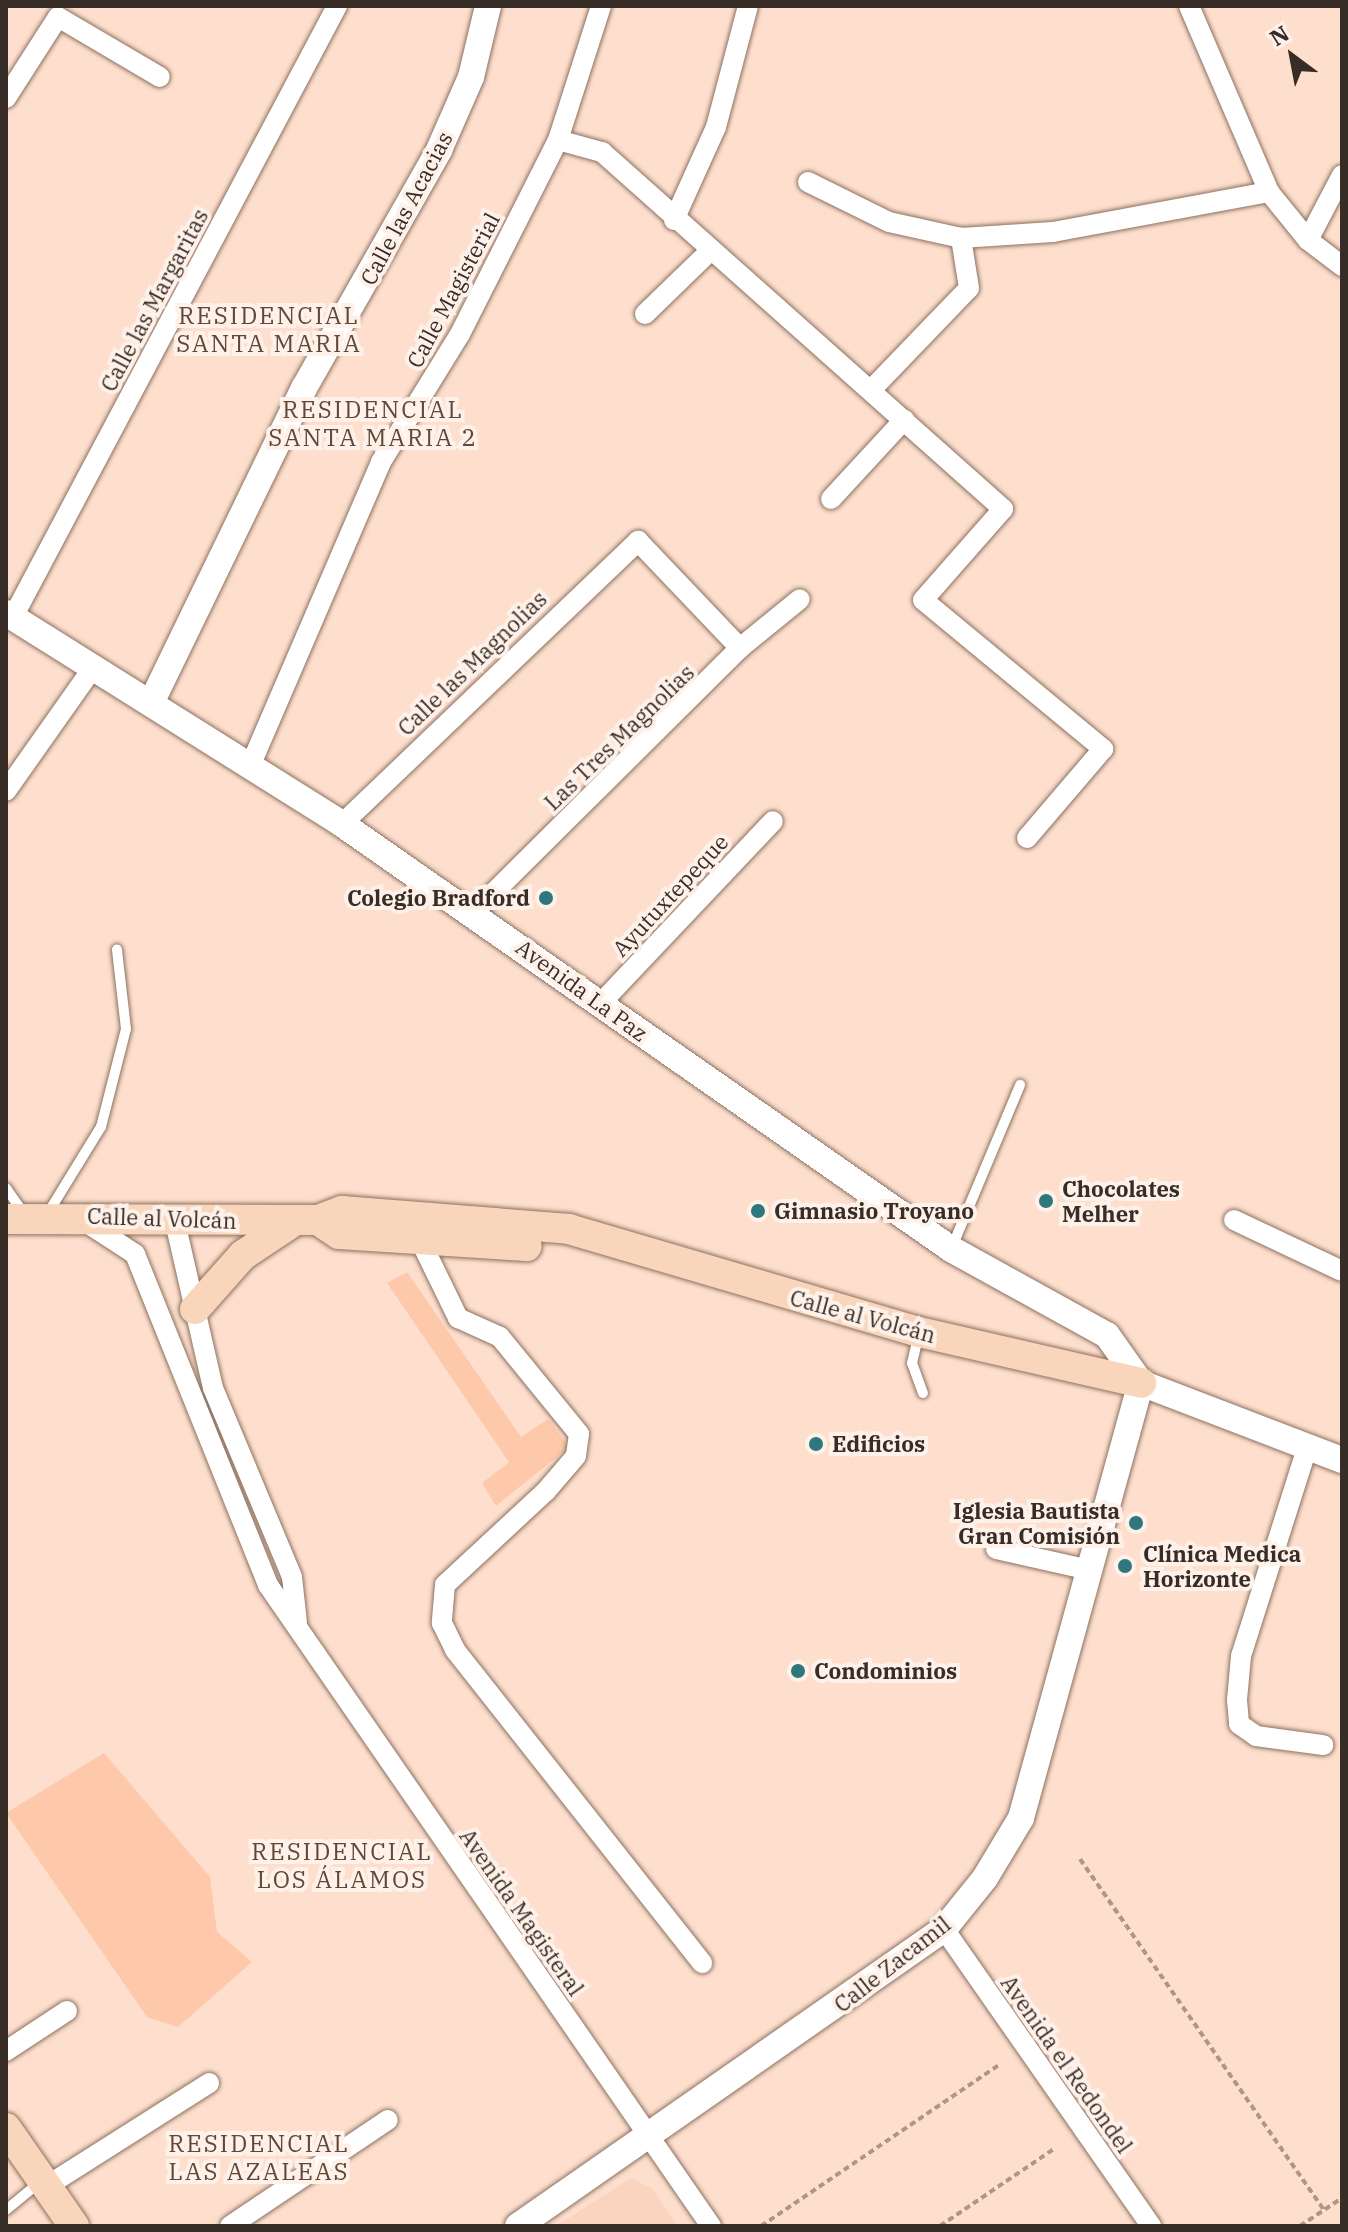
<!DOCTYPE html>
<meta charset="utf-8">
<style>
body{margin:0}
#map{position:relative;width:1348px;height:2232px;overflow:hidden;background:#fedfcd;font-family:"IBM Plex Serif",serif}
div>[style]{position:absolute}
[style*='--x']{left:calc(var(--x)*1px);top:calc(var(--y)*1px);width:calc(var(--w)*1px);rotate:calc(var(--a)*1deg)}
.built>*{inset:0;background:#fad4be}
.green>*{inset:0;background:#fdc9aa}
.path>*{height:4px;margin-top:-2px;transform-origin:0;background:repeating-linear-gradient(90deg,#ae9789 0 6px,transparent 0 10px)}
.roads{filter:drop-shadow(0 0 2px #8c7160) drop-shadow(0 0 2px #8c7160)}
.service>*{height:10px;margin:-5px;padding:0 5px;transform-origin:5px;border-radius:5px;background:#fff}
.minor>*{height:20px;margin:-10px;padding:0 10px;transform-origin:10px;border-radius:10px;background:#fff}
.tertiary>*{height:26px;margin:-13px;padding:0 13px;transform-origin:13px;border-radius:13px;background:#fff}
.secondary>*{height:30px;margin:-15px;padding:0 15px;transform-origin:15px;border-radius:15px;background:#f9d6bb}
.dots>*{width:22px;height:22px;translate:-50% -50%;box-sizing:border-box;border:4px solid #fef1ea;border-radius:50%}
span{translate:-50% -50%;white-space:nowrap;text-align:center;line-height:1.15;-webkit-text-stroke:8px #fef1ea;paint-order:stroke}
.street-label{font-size:22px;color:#382d26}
.poi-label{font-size:22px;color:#382d26;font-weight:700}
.right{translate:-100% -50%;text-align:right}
.left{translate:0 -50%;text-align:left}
.neighbourhood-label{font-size:24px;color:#614738;letter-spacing:2px}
.frame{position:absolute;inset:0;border:8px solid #382d26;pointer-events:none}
.north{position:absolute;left:1252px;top:16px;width:80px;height:80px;-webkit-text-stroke:6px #fef1ea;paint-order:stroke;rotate:328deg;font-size:22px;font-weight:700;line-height:32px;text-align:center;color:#382d26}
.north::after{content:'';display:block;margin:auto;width:28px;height:36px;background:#382d26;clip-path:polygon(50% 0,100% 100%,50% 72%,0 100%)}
</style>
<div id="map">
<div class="built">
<i style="clip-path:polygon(631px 2178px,653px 2189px,677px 2226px,556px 2226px)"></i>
</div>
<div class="green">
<i style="clip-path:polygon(407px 1272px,521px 1437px,548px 1419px,569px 1447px,496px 1506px,482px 1483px,509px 1462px,387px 1283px)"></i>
<i style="clip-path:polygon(104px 1753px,210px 1877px,217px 1932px,252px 1962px,178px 2027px,147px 2017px,6px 1813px)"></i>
</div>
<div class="path">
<i style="--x:1080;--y:1859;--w:427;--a:55.2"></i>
<i style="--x:761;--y:2226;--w:287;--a:-34.1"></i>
<i style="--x:940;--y:2226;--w:139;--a:-34.1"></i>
<i style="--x:1300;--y:2226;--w:50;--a:-33.7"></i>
</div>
<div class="roads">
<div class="service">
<i style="--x:6;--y:1188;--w:33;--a:55"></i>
<i style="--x:48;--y:1213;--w:101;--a:-58.4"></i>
<i style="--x:101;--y:1127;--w:101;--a:-75.7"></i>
<i style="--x:126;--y:1029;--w:80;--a:-96.5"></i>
<i style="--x:952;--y:1247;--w:176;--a:-67.2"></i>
<i style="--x:919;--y:1333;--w:31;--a:103"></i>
<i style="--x:912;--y:1363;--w:32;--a:70"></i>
<i style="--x:6;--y:2210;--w:45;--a:-39.6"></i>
</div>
<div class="minor">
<i style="--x:1189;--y:6;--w:202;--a:66.7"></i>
<i style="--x:1269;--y:192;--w:62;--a:50.9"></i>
<i style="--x:1308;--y:240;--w:43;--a:37.4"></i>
<i style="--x:6;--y:98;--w:96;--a:-57.3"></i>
<i style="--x:58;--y:17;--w:118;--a:30.5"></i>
<i style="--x:558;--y:140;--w:46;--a:15.3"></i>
<i style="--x:602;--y:152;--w:537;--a:41.68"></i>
<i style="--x:1003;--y:509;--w:121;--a:131.3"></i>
<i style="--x:923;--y:600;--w:234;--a:39.6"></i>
<i style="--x:1103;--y:749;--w:117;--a:130.5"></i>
<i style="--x:808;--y:182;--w:90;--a:26.3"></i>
<i style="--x:889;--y:222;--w:74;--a:12.5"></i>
<i style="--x:961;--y:238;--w:92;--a:-3.7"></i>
<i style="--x:1053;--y:232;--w:220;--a:-10.5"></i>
<i style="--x:674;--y:220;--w:102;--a:-65.7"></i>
<i style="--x:716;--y:127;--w:125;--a:-75.2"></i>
<i style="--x:1308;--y:240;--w:73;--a:-62.4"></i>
<i style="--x:645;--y:314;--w:91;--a:-44.1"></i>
<i style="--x:871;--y:390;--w:141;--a:-46.1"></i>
<i style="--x:969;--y:288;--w:51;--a:-99.1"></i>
<i style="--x:831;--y:499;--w:108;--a:-47.3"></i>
<i style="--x:13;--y:617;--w:692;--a:-62.06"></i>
<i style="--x:251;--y:764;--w:329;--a:-66.7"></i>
<i style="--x:381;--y:462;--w:150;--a:-58.3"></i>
<i style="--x:460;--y:334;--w:217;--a:-63.2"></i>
<i style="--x:558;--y:140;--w:141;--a:-72.2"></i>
<i style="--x:6;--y:791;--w:149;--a:-54.8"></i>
<i style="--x:342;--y:824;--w:410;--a:-43.7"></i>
<i style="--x:638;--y:541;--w:148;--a:46.4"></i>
<i style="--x:473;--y:913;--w:376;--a:-44.8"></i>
<i style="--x:740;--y:648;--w:77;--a:-39.2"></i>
<i style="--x:601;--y:1003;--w:250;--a:-46.6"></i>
<i style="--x:1234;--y:1220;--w:119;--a:25.3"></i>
<i style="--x:175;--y:1222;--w:170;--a:77.1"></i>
<i style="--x:213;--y:1388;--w:205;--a:67.3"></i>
<i style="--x:292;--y:1577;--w:45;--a:83.7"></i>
<i style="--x:89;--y:1224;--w:55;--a:33.1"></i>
<i style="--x:135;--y:1254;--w:357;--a:68.1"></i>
<i style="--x:268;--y:1585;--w:779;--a:55.35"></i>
<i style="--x:420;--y:1240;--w:87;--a:64"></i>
<i style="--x:458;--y:1318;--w:46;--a:24.3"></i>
<i style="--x:500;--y:1337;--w:125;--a:50.8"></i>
<i style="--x:579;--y:1434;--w:22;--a:98"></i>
<i style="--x:576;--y:1456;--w:46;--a:130.6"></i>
<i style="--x:546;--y:1491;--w:138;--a:137.1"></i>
<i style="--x:445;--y:1585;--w:38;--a:95"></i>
<i style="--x:442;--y:1623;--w:30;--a:64"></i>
<i style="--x:455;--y:1650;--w:399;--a:51.7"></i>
<i style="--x:1307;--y:1448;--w:218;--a:107.6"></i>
<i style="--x:1241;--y:1656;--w:44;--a:95.2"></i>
<i style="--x:1237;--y:1700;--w:24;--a:85"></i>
<i style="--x:1239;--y:1724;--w:21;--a:35"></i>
<i style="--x:1256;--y:1736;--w:68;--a:7.7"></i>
<i style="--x:996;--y:1549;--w:95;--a:12.7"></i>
<i style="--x:944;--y:1929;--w:362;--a:55.1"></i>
<i style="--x:6;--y:2051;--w:73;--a:-33.3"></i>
<i style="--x:47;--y:2186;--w:192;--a:-32.4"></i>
<i style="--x:230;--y:2226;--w:190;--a:-33.9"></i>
</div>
<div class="tertiary">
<i style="--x:6;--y:613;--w:397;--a:32.1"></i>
<i style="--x:342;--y:824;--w:743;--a:34.91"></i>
<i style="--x:951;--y:1249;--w:178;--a:28.9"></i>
<i style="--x:1107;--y:1335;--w:59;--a:54.7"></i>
<i style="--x:152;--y:701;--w:348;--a:-64.1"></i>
<i style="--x:304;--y:388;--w:274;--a:-60.4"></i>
<i style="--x:439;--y:150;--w:80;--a:-66.3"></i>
<i style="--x:471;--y:77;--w:73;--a:-76.5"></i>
<i style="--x:1141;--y:1383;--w:215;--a:21"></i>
<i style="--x:518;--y:2226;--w:519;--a:-34.88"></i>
<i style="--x:944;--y:1929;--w:65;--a:-51.2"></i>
<i style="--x:985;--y:1878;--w:70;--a:-59"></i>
<i style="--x:1021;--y:1818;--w:451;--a:-74.6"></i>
</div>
<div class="secondary">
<i style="--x:6;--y:1219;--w:312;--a:0.2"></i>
<i style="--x:318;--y:1220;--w:26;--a:-21"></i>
<i style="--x:342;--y:1211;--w:228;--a:4.5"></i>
<i style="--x:569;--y:1229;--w:365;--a:16.4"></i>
<i style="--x:919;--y:1332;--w:228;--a:12.9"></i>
<i style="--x:318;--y:1220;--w:25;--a:34"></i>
<i style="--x:339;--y:1234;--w:188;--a:3.7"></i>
<i style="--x:195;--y:1309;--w:72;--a:-48.4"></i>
<i style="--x:243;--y:1255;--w:61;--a:-33.7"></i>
<i style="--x:6;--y:2128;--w:119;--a:55.2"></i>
</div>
</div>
<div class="dots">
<i style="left:546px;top:898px;background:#2e777d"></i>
<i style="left:1046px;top:1201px;background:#2e777d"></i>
<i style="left:758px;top:1211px;background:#2e777d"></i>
<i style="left:816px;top:1444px;background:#2e777d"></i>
<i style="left:1136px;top:1523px;background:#2e777d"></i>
<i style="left:1125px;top:1566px;background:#2e777d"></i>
<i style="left:798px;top:1671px;background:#2e777d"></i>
</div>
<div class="street-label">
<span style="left:406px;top:208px;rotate:-62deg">Calle las Acacias</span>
<span style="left:453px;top:290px;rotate:-62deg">Calle Magisterial</span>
<span style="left:154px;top:300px;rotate:-62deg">Calle las Margaritas</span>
<span style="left:472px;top:663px;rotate:-44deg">Calle las Magnolias</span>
<span style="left:619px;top:737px;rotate:-44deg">Las Tres Magnolias</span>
<span style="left:670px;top:895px;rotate:-47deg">Ayutuxtepeque</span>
<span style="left:582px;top:990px;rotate:36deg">Avenida La Paz</span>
<span style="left:162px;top:1218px;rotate:2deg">Calle al Volcán</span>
<span style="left:863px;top:1316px;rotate:15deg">Calle al Volcán</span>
<span style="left:522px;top:1912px;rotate:55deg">Avenida Magisteral</span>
<span style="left:892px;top:1964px;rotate:-38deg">Calle Zacamil</span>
<span style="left:1067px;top:2064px;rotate:55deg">Avenida el Redondel</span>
</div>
<div class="poi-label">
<span class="right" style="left:530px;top:898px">Colegio Bradford</span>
<span class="left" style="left:1062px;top:1201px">Chocolates<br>Melher</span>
<span class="left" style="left:774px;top:1211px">Gimnasio Troyano</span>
<span class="left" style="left:832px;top:1444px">Edificios</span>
<span class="right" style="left:1120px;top:1523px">Iglesia Bautista<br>Gran Comisión</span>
<span class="left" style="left:1143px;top:1566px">Clínica Medica<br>Horizonte</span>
<span class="left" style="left:814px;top:1671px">Condominios</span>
</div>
<div class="neighbourhood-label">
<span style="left:269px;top:330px">RESIDENCIAL<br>SANTA MARIA</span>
<span style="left:373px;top:424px">RESIDENCIAL<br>SANTA MARIA 2</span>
<span style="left:342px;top:1866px">RESIDENCIAL<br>LOS ÁLAMOS</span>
<span style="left:259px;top:2158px">RESIDENCIAL<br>LAS AZALEAS</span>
</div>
<div class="frame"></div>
<div class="north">N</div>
</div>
